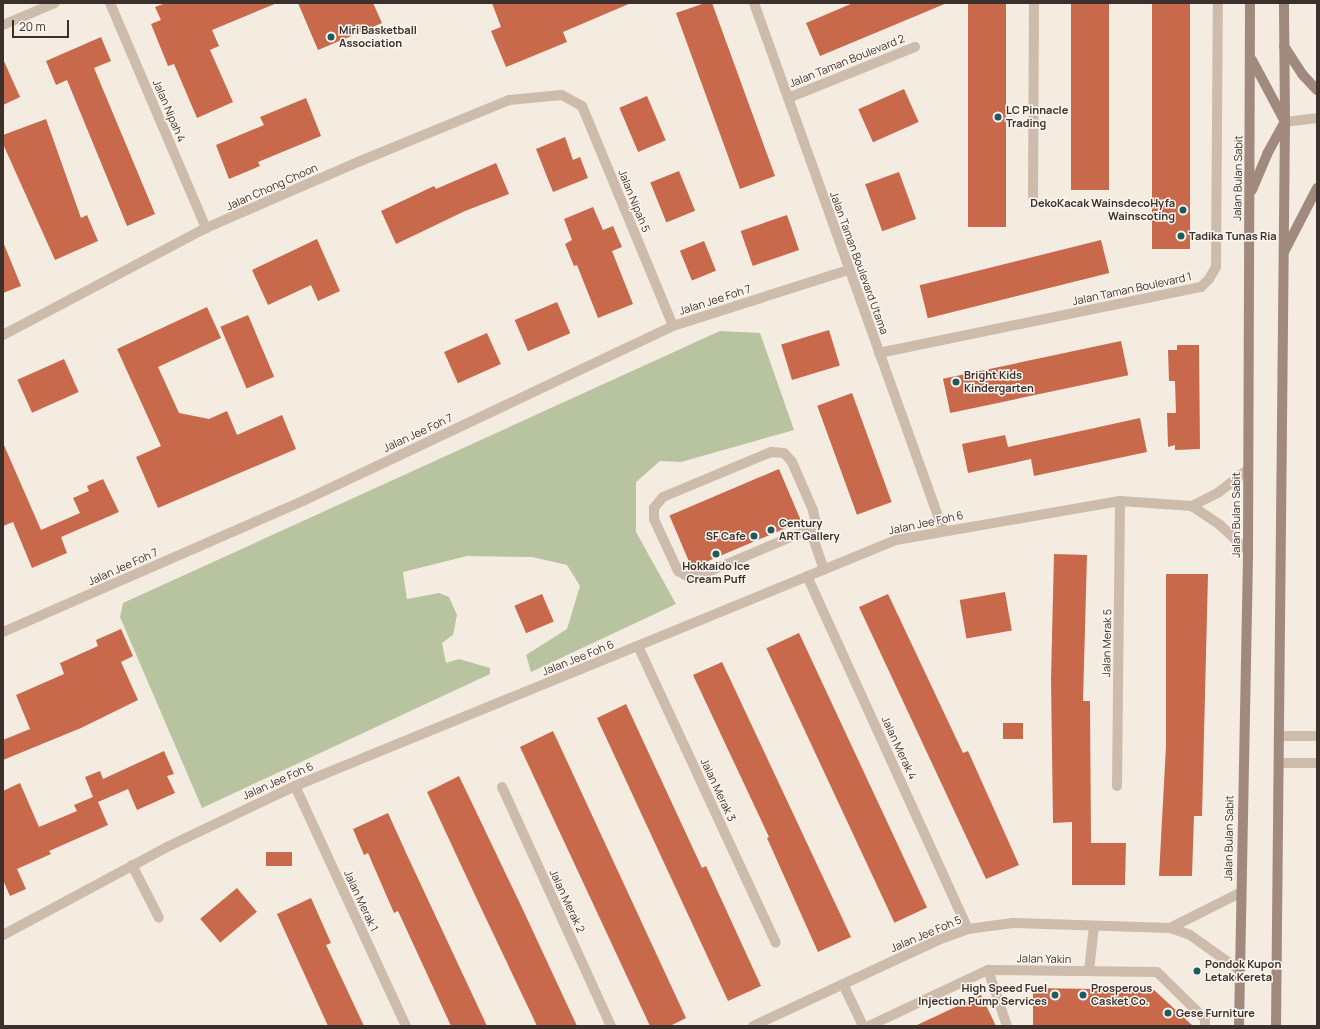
<!DOCTYPE html>
<style>
body{margin:0}
#map{position:relative;width:1320px;height:1029px;overflow:hidden;background:#f4ebe1;font-family:Manrope,sans-serif}
div>[style]{position:absolute}
[style*='--x']{left:calc(var(--x)*1px);top:calc(var(--y)*1px);width:calc(var(--w)*1px);rotate:calc(var(--a)*1deg)}
.green>*{inset:0;background:#b8c4a0}
.building>*{inset:0;background:#c8694b;transform-origin:0 0}
.lane>*{height:10px;margin:-5px;padding:0 5px;transform-origin:5px;border-radius:5px;background:#cdbbac}
.street>*{height:10px;margin:-5px;padding:0 5px;transform-origin:5px;border-radius:5px;background:#cdbbac}
.secondary>*{height:10px;margin:-5px;padding:0 5px;transform-origin:5px;border-radius:5px;background:#a18a7d}
.dots>*{width:11px;height:11px;translate:-50% -50%;box-sizing:border-box;border:2px solid #fbf5ee;border-radius:50%}
span{translate:-50% -50%;white-space:nowrap;text-align:center;line-height:1.15;-webkit-text-stroke:3px #fbf5ee;paint-order:stroke}
.poi-label{font-size:11px;color:#3b302b;font-weight:700}
.left{translate:0 -50%;text-align:left}
.right{translate:-100% -50%;text-align:right}
.street-label{font-size:11px;color:#3b302b}
.frame{position:absolute;inset:0;border:4px solid #3b302b;pointer-events:none}
.scale{position:absolute;left:12px;top:20px;width:57px;height:18px;box-sizing:border-box;border:2px solid #3b302b;border-top:0;padding-left:5px;font-size:12px;line-height:14px;white-space:nowrap;color:#3b302b;-webkit-text-stroke:3px #fbf5ee;paint-order:stroke}
</style>
<div id="map">
<div class="green">
<i style="clip-path:polygon(720px 331px,760px 333px,794px 430px,681px 462px,660px 461px,636px 482px,636px 532px,676px 604px,531px 672px,526px 655px,567px 629px,580px 586px,567px 565px,532px 557px,467px 556px,403px 572px,407px 599px,439px 593px,449px 597px,457px 615px,453px 635px,442px 643px,446px 663px,459px 659px,490px 668px,490px 674px,202px 808px,120px 617px,123px 603px)"></i>
</div>
<div class="building">
<i style="clip-path:polygon(166px 3px,277px 3px,212px 30px,219px 46px,210px 50px,233px 102px,197px 118px,174px 64px,168px 66px,151px 24px,161px 20px,155px 7px)"></i>
<i style="clip-path:polygon(298px 3px,373px 3px,382px 23px,318px 50px)"></i>
<i style="clip-path:polygon(492px 3px,631px 3px,563px 32px,567px 42px,506px 67px,491px 31px,501px 27px)"></i>
<i style="clip-path:polygon(705px 3px,712px 3px,775px 176px,740px 189px,676px 13px)"></i>
<i style="clip-path:polygon(853px 3px,947px 3px,820px 56px,806px 23px)"></i>
<i style="left:968px;top:3px;width:38px;height:224px"></i>
<i style="left:1071px;top:3px;width:38px;height:187px"></i>
<i style="left:1152px;top:3px;width:38px;height:246px"></i>
<i style="clip-path:polygon(101px 37px,111px 61px,94px 68px,155px 214px,127px 226px,67px 80px,56px 85px,46px 61px)"></i>
<i style="clip-path:polygon(3px 59px,20px 97px,3px 105px)"></i>
<i style="left:904px;top:89px;width:36px;height:50px;rotate:66deg"></i>
<i style="left:647px;top:96px;width:48px;height:30px;rotate:67deg"></i>
<i style="clip-path:polygon(306px 98px,321px 136px,258px 162px,260px 166px,229px 179px,216px 145px,264px 125px,260px 117px)"></i>
<i style="clip-path:polygon(46px 119px,81px 218px,87px 215px,98px 241px,55px 260px,3px 144px,3px 135px)"></i>
<i style="clip-path:polygon(565px 137px,573px 160px,580px 157px,588px 178px,553px 192px,536px 149px)"></i>
<i style="clip-path:polygon(496px 163px,509px 194px,465px 211px,396px 244px,381px 211px,434px 186px,436px 189px)"></i>
<i style="left:679px;top:171px;width:43px;height:31px;rotate:68deg"></i>
<i style="left:899px;top:172px;width:50px;height:36px;rotate:70deg"></i>
<i style="clip-path:polygon(593px 207px,603px 230px,613px 226px,622px 247px,612px 251px,633px 304px,598px 318px,577px 265px,574px 266px,565px 244px,572px 240px,564px 219px)"></i>
<i style="left:787px;top:215px;width:37px;height:49px;rotate:71deg"></i>
<i style="clip-path:polygon(317px 239px,340px 291px,318px 301px,311px 285px,268px 305px,252px 270px)"></i>
<i style="left:1101px;top:240px;width:34px;height:187px;rotate:76deg"></i>
<i style="left:704px;top:241px;width:32px;height:26px;rotate:68deg"></i>
<i style="clip-path:polygon(3px 242px,21px 286px,3px 293px)"></i>
<i style="left:557px;top:302px;width:34px;height:46px;rotate:67deg"></i>
<i style="clip-path:polygon(207px 307px,221px 338px,158px 367px,179px 413px,209px 419px,227px 411px,237px 435px,282px 415px,296px 449px,158px 508px,136px 457px,161px 446px,117px 349px)"></i>
<i style="left:248px;top:315px;width:67px;height:30px;rotate:67deg"></i>
<i style="left:829px;top:330px;width:37px;height:50px;rotate:73deg"></i>
<i style="left:487px;top:333px;width:34px;height:47px;rotate:66deg"></i>
<i style="left:1121px;top:341px;width:35px;height:182px;rotate:78deg"></i>
<i style="clip-path:polygon(1177px 345px,1199px 345px,1200px 449px,1175px 450px,1175px 445px,1168px 447px,1167px 413px,1176px 413px,1175px 381px,1169px 381px,1168px 350px,1177px 350px)"></i>
<i style="left:64px;top:359px;width:36px;height:51px;rotate:66deg"></i>
<i style="left:852px;top:393px;width:116px;height:37px;rotate:70deg"></i>
<i style="clip-path:polygon(1140px 418px,1147px 452px,1034px 476px,1031px 459px,968px 473px,962px 444px,1005px 435px,1008px 447px)"></i>
<i style="clip-path:polygon(3px 443px,41px 530px,80px 513px,73px 498px,89px 491px,87px 486px,103px 479px,119px 512px,61px 537px,67px 553px,32px 568px,13px 522px,3px 526px)"></i>
<i style="left:779px;top:469px;width:57px;height:119px;rotate:67deg"></i>
<i style="clip-path:polygon(1054px 554px,1087px 555px,1083px 701px,1090px 701px,1091px 843px,1126px 843px,1125px 885px,1072px 885px,1072px 822px,1053px 823px,1051px 679px)"></i>
<i style="clip-path:polygon(1166px 574px,1208px 574px,1202px 816px,1194px 816px,1192px 876px,1159px 876px,1166px 746px)"></i>
<i style="left:1005px;top:592px;width:39px;height:46px;rotate:80deg"></i>
<i style="left:542px;top:594px;width:30px;height:30px;rotate:67deg"></i>
<i style="clip-path:polygon(888px 594px,963px 753px,968px 751px,1019px 865px,986px 879px,859px 607px)"></i>
<i style="clip-path:polygon(121px 629px,133px 656px,121px 662px,138px 700px,81px 728px,3px 760px,3px 740px,30px 729px,16px 695px,64px 674px,60px 663px,98px 646px,96px 640px)"></i>
<i style="left:799px;top:633px;width:303px;height:36px;rotate:65deg"></i>
<i style="clip-path:polygon(722px 662px,851px 937px,818px 952px,767px 838px,769px 837px,693px 675px)"></i>
<i style="clip-path:polygon(626px 704px,702px 868px,706px 866px,761px 986px,728px 1001px,597px 718px)"></i>
<i style="left:1003px;top:723px;width:20px;height:16px"></i>
<i style="clip-path:polygon(553px 731px,686px 1018px,670px 1026px,650px 1026px,520px 747px)"></i>
<i style="clip-path:polygon(164px 751px,174px 774px,167px 776px,175px 793px,137px 810px,128px 789px,98px 802px,108px 825px,49px 851px,51px 854px,17px 869px,26px 889px,10px 896px,3px 880px,3px 791px,20px 783px,39px 827px,77px 811px,74px 805px,93px 797px,85px 777px,100px 771px,103px 779px)"></i>
<i style="clip-path:polygon(459px 776px,524px 912px,577px 1026px,537px 1026px,481px 908px,427px 792px)"></i>
<i style="clip-path:polygon(388px 813px,407px 855px,487px 1026px,451px 1026px,398px 911px,394px 913px,368px 853px,364px 855px,353px 829px)"></i>
<i style="left:266px;top:852px;width:26px;height:14px"></i>
<i style="left:237px;top:888px;width:31px;height:48px;rotate:50deg"></i>
<i style="clip-path:polygon(311px 898px,331px 943px,326px 945px,364px 1026px,328px 1026px,277px 914px)"></i>
<i style="clip-path:polygon(1033px 988px,1154px 990px,1193px 1026px,1033px 1026px)"></i>
<i style="clip-path:polygon(981px 995px,996px 1026px,915px 1026px)"></i>
</div>
<div class="lane">
<i style="--x:771;--y:452;--w:13;--a:4"></i>
<i style="--x:784;--y:453;--w:12;--a:48"></i>
<i style="--x:792;--y:462;--w:52;--a:66.4"></i>
<i style="--x:813;--y:510;--w:10;--a:79"></i>
<i style="--x:815;--y:520;--w:10;--a:119"></i>
<i style="--x:810;--y:529;--w:121;--a:157.2"></i>
<i style="--x:698;--y:576;--w:11;--a:180"></i>
<i style="--x:687;--y:576;--w:10;--a:-151"></i>
<i style="--x:678;--y:571;--w:57;--a:-114.8"></i>
<i style="--x:654;--y:519;--w:11;--a:-90"></i>
<i style="--x:654;--y:508;--w:14;--a:-51"></i>
<i style="--x:663;--y:497;--w:117;--a:-22.6"></i>
<i style="--x:810;--y:529;--w:43;--a:71.1"></i>
<i style="--x:1279;--y:736;--w:38;--a:0"></i>
<i style="--x:1279;--y:763;--w:38;--a:0"></i>
<i style="--x:132;--y:865;--w:59;--a:63"></i>
<i style="--x:988;--y:970;--w:59;--a:71.3"></i>
<i style="--x:1089;--y:971;--w:45;--a:-83.7"></i>
<i style="--x:843;--y:984;--w:47;--a:64.5"></i>
<i style="--x:869;--y:1026;--w:132;--a:-25.2"></i>
<i style="--x:988;--y:970;--w:169;--a:0.7"></i>
<i style="--x:1157;--y:972;--w:67;--a:44.4"></i>
<i style="--x:1205;--y:1019;--w:7;--a:90"></i>
</div>
<div class="street">
<i style="--x:110;--y:3;--w:245;--a:66.9"></i>
<i style="--x:754;--y:3;--w:560;--a:70.27"></i>
<i style="--x:3;--y:25;--w:56;--a:-22.9"></i>
<i style="--x:788;--y:98;--w:137;--a:-21.9"></i>
<i style="--x:1285;--y:122;--w:32;--a:-7"></i>
<i style="--x:1033;--y:196;--w:193;--a:-89.7"></i>
<i style="--x:3;--y:335;--w:229;--a:-27.8"></i>
<i style="--x:206;--y:228;--w:166;--a:-23.5"></i>
<i style="--x:358;--y:162;--w:163;--a:-22.3"></i>
<i style="--x:509;--y:100;--w:53;--a:-5.4"></i>
<i style="--x:562;--y:95;--w:23;--a:29"></i>
<i style="--x:582;--y:106;--w:238;--a:67.5"></i>
<i style="--x:879;--y:353;--w:329;--a:-11.6"></i>
<i style="--x:1201;--y:287;--w:11;--a:-45"></i>
<i style="--x:1209;--y:279;--w:14;--a:-60"></i>
<i style="--x:1216;--y:267;--w:264;--a:-89.6"></i>
<i style="--x:1192;--y:506;--w:30;--a:-27"></i>
<i style="--x:1219;--y:492;--w:37;--a:-38"></i>
<i style="--x:807;--y:576;--w:388;--a:65.5"></i>
<i style="--x:3;--y:632;--w:330;--a:-23.6"></i>
<i style="--x:305;--y:500;--w:407;--a:-25.3"></i>
<i style="--x:673;--y:326;--w:184;--a:-17.7"></i>
<i style="--x:638;--y:646;--w:327;--a:65.1"></i>
<i style="--x:295;--y:786;--w:264;--a:65.2"></i>
<i style="--x:1117;--y:786;--w:285;--a:-89.4"></i>
<i style="--x:502;--y:787;--w:263;--a:65.5"></i>
<i style="--x:1170;--y:928;--w:78;--a:-26.6"></i>
<i style="--x:3;--y:935;--w:186;--a:-28.2"></i>
<i style="--x:167;--y:847;--w:142;--a:-25.5"></i>
<i style="--x:295;--y:786;--w:649;--a:-22.26"></i>
<i style="--x:896;--y:540;--w:227;--a:-9.9"></i>
<i style="--x:1120;--y:501;--w:72;--a:4"></i>
<i style="--x:1192;--y:506;--w:34;--a:34"></i>
<i style="--x:1220;--y:525;--w:38;--a:43"></i>
<i style="--x:753;--y:1026;--w:204;--a:-24.9"></i>
<i style="--x:938;--y:940;--w:32;--a:-20"></i>
<i style="--x:968;--y:929;--w:45;--a:-7.6"></i>
<i style="--x:1013;--y:923;--w:157;--a:1.8"></i>
<i style="--x:1170;--y:928;--w:21;--a:19"></i>
<i style="--x:1190;--y:935;--w:59;--a:35.3"></i>
</div>
<div class="secondary">
<i style="--x:1284;--y:46;--w:33;--a:57"></i>
<i style="--x:1302;--y:74;--w:22;--a:47"></i>
<i style="--x:1252;--y:60;--w:68;--a:61.9"></i>
<i style="--x:1252;--y:190;--w:39;--a:-67"></i>
<i style="--x:1267;--y:154;--w:37;--a:-61"></i>
<i style="--x:1284;--y:252;--w:72;--a:-62.7"></i>
<i style="--x:1239;--y:1026;--w:475;--a:-88.9"></i>
<i style="--x:1248;--y:551;--w:548;--a:-89.79"></i>
<i style="--x:1276;--y:1026;--w:904;--a:-89.43"></i>
<i style="--x:1285;--y:122;--w:119;--a:-90.5"></i>
</div>
<div class="dots">
<i style="left:331px;top:37px;background:#1f5a5e"></i>
<i style="left:998px;top:117px;background:#1f5a5e"></i>
<i style="left:1183px;top:210px;background:#1f5a5e"></i>
<i style="left:1181px;top:236px;background:#1f5a5e"></i>
<i style="left:956px;top:382px;background:#1f5a5e"></i>
<i style="left:771px;top:530px;background:#1f5a5e"></i>
<i style="left:754px;top:536px;background:#1f5a5e"></i>
<i style="left:716px;top:554px;background:#1f5a5e"></i>
<i style="left:1197px;top:971px;background:#1f5a5e"></i>
<i style="left:1055px;top:995px;background:#1f5a5e"></i>
<i style="left:1083px;top:995px;background:#1f5a5e"></i>
<i style="left:1168px;top:1013px;background:#1f5a5e"></i>
</div>
<div class="poi-label">
<span class="left" style="left:339px;top:37px">Miri Basketball<br>Association</span>
<span class="left" style="left:1006px;top:117px">LC Pinnacle<br>Trading</span>
<span class="right" style="left:1175px;top:210px">DekoKacak WainsdecoHyfa<br>Wainscoting</span>
<span class="left" style="left:1189px;top:236px">Tadika Tunas Ria</span>
<span class="left" style="left:964px;top:382px">Bright Kids<br>Kindergarten</span>
<span class="left" style="left:779px;top:530px">Century<br>ART Gallery</span>
<span class="right" style="left:746px;top:536px">SF Cafe</span>
<span style="left:716px;top:573px">Hokkaido Ice<br>Cream Puff</span>
<span class="left" style="left:1205px;top:971px">Pondok Kupon<br>Letak Kereta</span>
<span class="right" style="left:1047px;top:995px">High Speed Fuel<br>Injection Pump Services</span>
<span class="left" style="left:1091px;top:995px">Prosperous<br>Casket Co.</span>
<span class="left" style="left:1176px;top:1013px">Gese Furniture</span>
</div>
<div class="street-label">
<span style="left:847px;top:61px;rotate:-22deg">Jalan Taman Boulevard 2</span>
<span style="left:169px;top:111px;rotate:67deg">Jalan Nipah 4</span>
<span style="left:1238px;top:178px;rotate:-89deg">Jalan Bulan Sabit</span>
<span style="left:272px;top:187px;rotate:-24deg">Jalan Chong Choon</span>
<span style="left:634px;top:201px;rotate:68deg">Jalan Nipah 5</span>
<span style="left:859px;top:263px;rotate:70deg">Jalan Taman Boulevard Utama</span>
<span style="left:1132px;top:289px;rotate:-12deg">Jalan Taman Boulevard 1</span>
<span style="left:715px;top:300px;rotate:-18deg">Jalan Jee Foh 7</span>
<span style="left:418px;top:433px;rotate:-25deg">Jalan Jee Foh 7</span>
<span style="left:1236px;top:515px;rotate:-90deg">Jalan Bulan Sabit</span>
<span style="left:926px;top:523px;rotate:-12deg">Jalan Jee Foh 6</span>
<span style="left:123px;top:567px;rotate:-24deg">Jalan Jee Foh 7</span>
<span style="left:1107px;top:643px;rotate:-89deg">Jalan Merak 5</span>
<span style="left:578px;top:658px;rotate:-22deg">Jalan Jee Foh 6</span>
<span style="left:899px;top:748px;rotate:65deg">Jalan Merak 4</span>
<span style="left:278px;top:781px;rotate:-24deg">Jalan Jee Foh 6</span>
<span style="left:718px;top:790px;rotate:65deg">Jalan Merak 3</span>
<span style="left:1229px;top:838px;rotate:-89deg">Jalan Bulan Sabit</span>
<span style="left:361px;top:901px;rotate:65deg">Jalan Merak 1</span>
<span style="left:567px;top:901px;rotate:65deg">Jalan Merak 2</span>
<span style="left:926px;top:934px;rotate:-23deg">Jalan Jee Foh 5</span>
<span style="left:1044px;top:959px;rotate:1deg">Jalan Yakin</span>
</div>
<div class="frame"></div>
<div class="scale">20 m</div>
</div>
